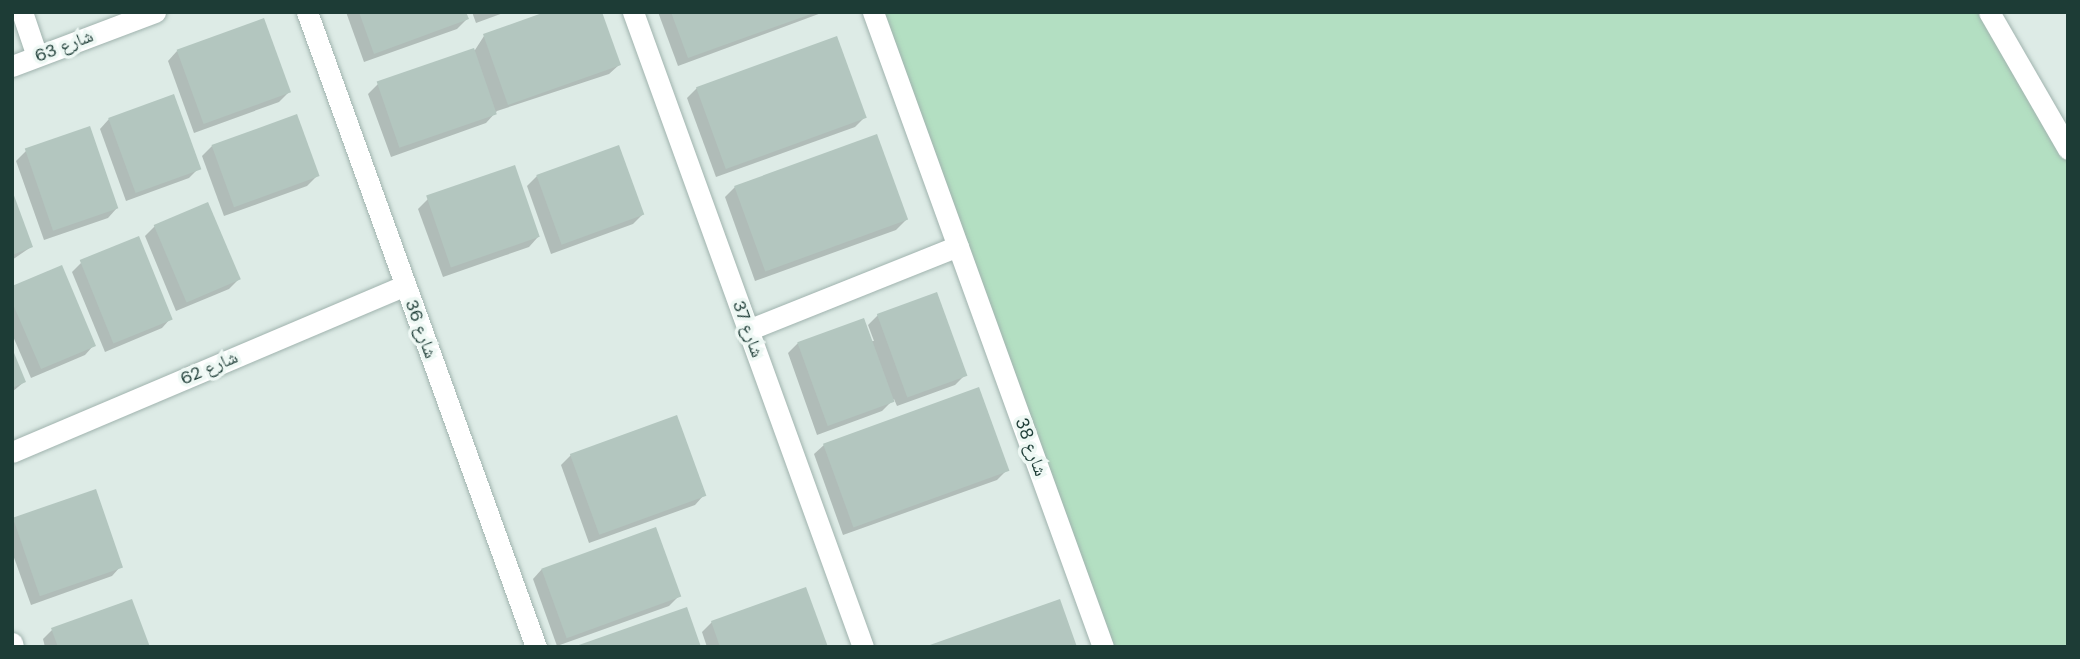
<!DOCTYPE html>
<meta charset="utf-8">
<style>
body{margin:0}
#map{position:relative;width:2080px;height:659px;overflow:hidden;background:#ddebe6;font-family:"DM Sans","Noto Naskh Arabic",sans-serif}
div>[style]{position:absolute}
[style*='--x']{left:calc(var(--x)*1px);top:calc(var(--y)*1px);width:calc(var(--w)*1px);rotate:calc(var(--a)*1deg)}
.green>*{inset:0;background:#b3dfc2}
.shadow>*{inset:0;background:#0003}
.building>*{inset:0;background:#b3c6bf;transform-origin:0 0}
.roads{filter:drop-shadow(0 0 2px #a0b3ae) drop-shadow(0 0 2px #a0b3ae)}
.minor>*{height:21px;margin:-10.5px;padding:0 10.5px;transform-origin:10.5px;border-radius:10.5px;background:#fff}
.tertiary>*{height:21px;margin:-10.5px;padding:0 10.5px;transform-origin:10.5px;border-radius:10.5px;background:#fff}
span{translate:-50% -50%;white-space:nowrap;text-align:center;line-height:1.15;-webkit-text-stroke:7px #eef8f4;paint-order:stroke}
.street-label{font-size:18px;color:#1d3c36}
.frame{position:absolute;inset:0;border:14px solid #1d3c36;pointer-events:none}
</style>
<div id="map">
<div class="green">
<i style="clip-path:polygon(873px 12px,1987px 12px,2068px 151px,2068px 647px,1103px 647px)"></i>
</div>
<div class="shadow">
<i style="clip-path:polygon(346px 12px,464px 12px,467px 19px,457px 29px,364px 62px)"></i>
<i style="clip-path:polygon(472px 12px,506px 12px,476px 23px)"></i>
<i style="clip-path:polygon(658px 12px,824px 12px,678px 66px)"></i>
<i style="clip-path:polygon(484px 36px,619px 65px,609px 74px,497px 111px,486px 123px,391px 157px,368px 94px,378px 84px,475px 50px)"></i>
<i style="clip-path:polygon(177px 51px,289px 92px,279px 102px,194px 133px,168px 61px)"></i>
<i style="clip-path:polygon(697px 88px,865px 117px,855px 127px,716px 177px,687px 98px)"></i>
<i style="clip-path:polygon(109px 119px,199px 168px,189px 178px,126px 201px,100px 129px)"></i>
<i style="clip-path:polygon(212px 146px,317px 176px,307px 186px,224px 216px,202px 156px)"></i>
<i style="clip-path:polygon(26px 151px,117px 208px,108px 218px,44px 240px,16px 161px)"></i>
<i style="clip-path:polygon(537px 176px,642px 215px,633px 224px,551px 254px,527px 186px)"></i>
<i style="clip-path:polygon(735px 187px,906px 220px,896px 230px,755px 281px,725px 197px)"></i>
<i style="clip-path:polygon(12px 194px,31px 247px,12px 260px)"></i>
<i style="clip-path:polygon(428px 199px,538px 237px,529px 247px,443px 277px,418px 209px)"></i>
<i style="clip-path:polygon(155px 226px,239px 279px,229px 289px,176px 311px,145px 236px)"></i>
<i style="clip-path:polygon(81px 263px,171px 318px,162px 328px,105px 352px,72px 272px)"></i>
<i style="clip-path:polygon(12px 288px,94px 345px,85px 355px,31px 378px,12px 334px)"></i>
<i style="clip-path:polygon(878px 315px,965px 375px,955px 385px,897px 406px,894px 399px,882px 411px,817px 435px,788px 353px,798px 343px,874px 341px,868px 325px)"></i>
<i style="clip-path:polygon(12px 353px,24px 382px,12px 392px)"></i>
<i style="clip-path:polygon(824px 445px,1007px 470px,997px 480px,843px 535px,814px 454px)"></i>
<i style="clip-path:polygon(571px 455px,704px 495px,695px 505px,589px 543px,561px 465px)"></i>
<i style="clip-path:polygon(14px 521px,121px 566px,112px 576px,31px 605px,12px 552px)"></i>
<i style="clip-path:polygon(542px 569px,679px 596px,669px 606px,557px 646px,533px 579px)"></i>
<i style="clip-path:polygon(712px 622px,826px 647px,707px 647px,702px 632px)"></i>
<i style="clip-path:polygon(52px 630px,148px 647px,45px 647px,43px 639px)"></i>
</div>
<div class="building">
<i style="clip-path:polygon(359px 12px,466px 12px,469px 19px,374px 54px)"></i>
<i style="clip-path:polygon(545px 12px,602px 12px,621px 65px,508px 105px,483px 34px)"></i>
<i style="clip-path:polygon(671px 12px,814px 12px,814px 13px,688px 58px)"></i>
<i style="left:264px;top:18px;width:79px;height:93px;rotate:70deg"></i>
<i style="left:837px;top:36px;width:87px;height:150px;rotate:70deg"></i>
<i style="left:474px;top:48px;width:70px;height:103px;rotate:71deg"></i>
<i style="left:174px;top:94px;width:80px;height:70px;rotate:70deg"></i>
<i style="left:297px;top:114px;width:66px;height:91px;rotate:70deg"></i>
<i style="left:90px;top:126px;width:87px;height:69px;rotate:71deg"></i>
<i style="left:877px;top:134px;width:91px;height:152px;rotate:70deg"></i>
<i style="left:619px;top:145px;width:74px;height:88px;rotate:70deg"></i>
<i style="left:515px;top:165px;width:76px;height:94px;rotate:71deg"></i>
<i style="clip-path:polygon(12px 190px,33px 247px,12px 255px)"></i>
<i style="left:208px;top:202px;width:84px;height:59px;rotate:67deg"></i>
<i style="left:139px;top:236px;width:90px;height:64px;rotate:68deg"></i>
<i style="clip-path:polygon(62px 265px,96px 346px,41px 369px,12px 302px,12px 286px)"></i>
<i style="left:937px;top:292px;width:89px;height:64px;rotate:70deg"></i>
<i style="left:864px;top:318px;width:89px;height:71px;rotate:70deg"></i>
<i style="clip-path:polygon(12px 348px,26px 382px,12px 388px)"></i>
<i style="left:979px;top:387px;width:89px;height:166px;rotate:70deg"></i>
<i style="left:677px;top:415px;width:86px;height:114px;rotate:70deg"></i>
<i style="left:96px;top:489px;width:83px;height:88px;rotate:71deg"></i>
<i style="left:656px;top:527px;width:74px;height:122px;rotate:70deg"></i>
<i style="clip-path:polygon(806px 587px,828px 647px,720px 647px,711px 621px)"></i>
<i style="clip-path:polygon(132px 599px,150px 647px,58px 647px,51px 628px)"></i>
<i style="clip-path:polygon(1060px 599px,1077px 647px,927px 647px,927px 646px)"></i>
<i style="clip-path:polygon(687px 607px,701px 647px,576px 647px,576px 646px)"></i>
</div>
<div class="roads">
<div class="minor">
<i style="--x:22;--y:12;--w:46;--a:71.2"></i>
<i style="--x:307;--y:12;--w:675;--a:70.17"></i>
<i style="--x:633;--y:12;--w:675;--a:70.09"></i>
<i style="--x:873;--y:12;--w:675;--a:70.09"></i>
<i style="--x:12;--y:66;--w:153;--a:-20.7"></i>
<i style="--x:748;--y:330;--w:226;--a:-21.8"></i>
<i style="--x:12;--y:452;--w:427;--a:-23"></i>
<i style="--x:12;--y:643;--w:4;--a:76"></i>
</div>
<div class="tertiary">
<i style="--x:1989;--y:12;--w:158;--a:60"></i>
</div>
</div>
<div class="street-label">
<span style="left:64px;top:46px;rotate:-21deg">شارع 63</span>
<span style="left:421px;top:329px;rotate:70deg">شارع 36</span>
<span style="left:748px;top:329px;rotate:70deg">شارع 37</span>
<span style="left:209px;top:368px;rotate:-23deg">شارع 62</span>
<span style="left:1031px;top:447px;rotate:70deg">شارع 38</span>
</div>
<div class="frame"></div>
</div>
